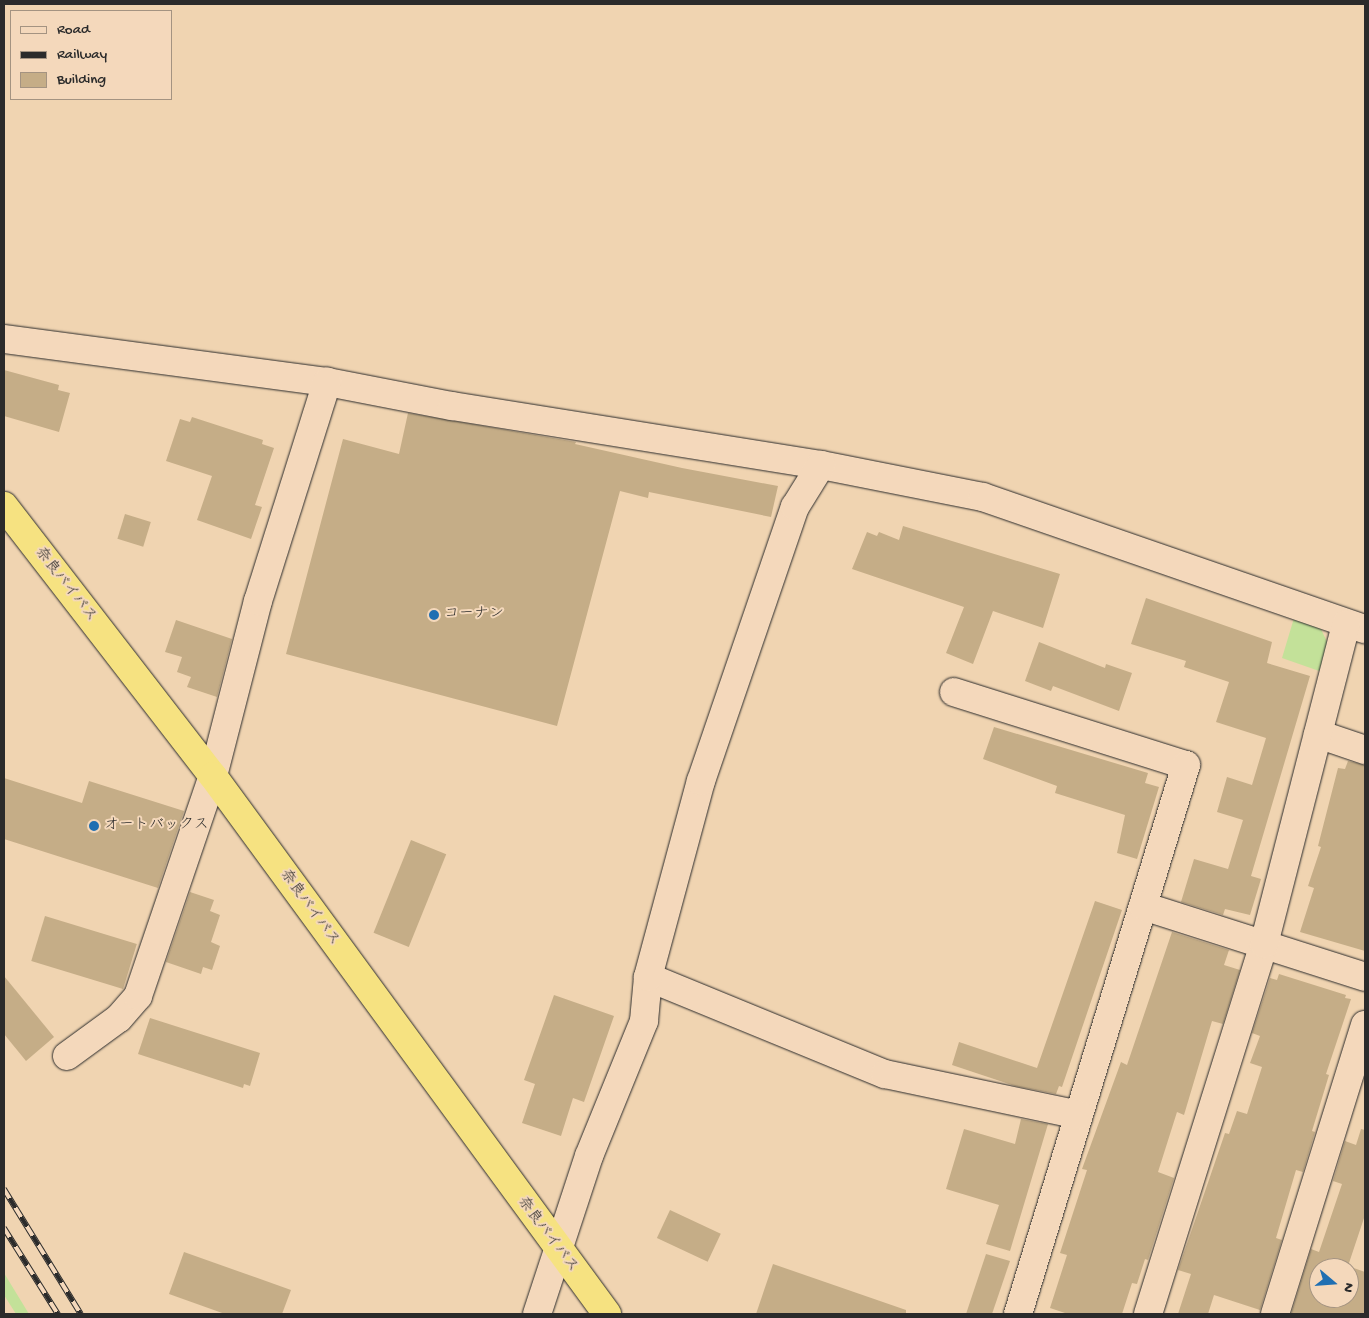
<!DOCTYPE html>
<meta charset="utf-8">
<style>
body{margin:0}
#map{position:relative;width:1369px;height:1318px;overflow:hidden;background:#f0d4b1;font-family:"Gochi Hand","Klee One",sans-serif}
div>[style]{position:absolute}
[style*='--x']{left:calc(var(--x)*1px);top:calc(var(--y)*1px);width:calc(var(--w)*1px);rotate:calc(var(--a)*1deg)}
.green>*{inset:0;background:#c3e199}
.building>*{inset:0;background:#c5ad87;transform-origin:0 0}
.roads{filter:drop-shadow(0 0 1px #2b2b2b) drop-shadow(0 0 1px #2b2b2b)}
.minor>*{height:28px;margin:-14px;padding:0 14px;transform-origin:14px;border-radius:14px;background:#f4d8bb}
.highway>*{height:28px;margin:-14px;padding:0 14px;transform-origin:14px;border-radius:14px;background:#f6e281}
.rail>*{height:5.5px;margin-top:-2.75px;transform-origin:0;background:repeating-linear-gradient(90deg,#f4d8bb 0 11px,#2b2b2b 0 22px);box-sizing:border-box;border-block:1px solid #2b2b2b}
.dots>*{width:14px;height:14px;translate:-50% -50%;box-sizing:border-box;border:2px solid #f4d8bb;border-radius:50%}
span{translate:-50% -50%;white-space:nowrap;text-align:center;line-height:1.15;-webkit-text-stroke:4px #f4d8bb;paint-order:stroke}
.street-label{font-size:15px;color:#2b2b2b}
.poi-label{font-size:15px;color:#2b2b2b}
.left{translate:0 -50%;text-align:left}
.frame{position:absolute;inset:0;border:5px solid #2b2b2b;pointer-events:none}
.legend{position:absolute;left:10px;top:10px;width:162px;height:90px;box-sizing:border-box;background:#f4d8bb;border:1px solid #a49381;margin:0;padding:6px 9px;list-style:none;font-size:15px;color:#2b2b2b}
.legend li{display:flex;align-items:center;gap:10px;height:25px}
.legend b{width:25px;border:1px solid #a49381}
.north{position:absolute;left:1309px;top:1258px;width:50px;height:50px;box-sizing:border-box;background:#f4d8bb;border:1px solid #a49381;border-radius:50%;rotate:108deg;font-size:14px;font-weight:700;line-height:20px;text-align:center;color:#2b2b2b}
.north::after{content:'';display:block;margin:auto;width:18px;height:22px;background:#1f6fb2;clip-path:polygon(50% 0,100% 100%,50% 72%,0 100%)}
</style>
<div id="map">
<div class="green">
<i style="clip-path:polygon(1294px 618px,1320px 627px,1329px 646px,1322px 672px,1282px 658px)"></i>
<i style="clip-path:polygon(4px 1273px,29px 1314px,16px 1314px,4px 1295px)"></i>
</div>
<div class="building">
<i style="clip-path:polygon(4px 370px,59px 385px,58px 390px,70px 393px,59px 432px,4px 416px)"></i>
<i style="clip-path:polygon(408px 413px,576px 442px,575px 444px,682px 468px,778px 486px,771px 517px,649px 492px,648px 498px,620px 491px,557px 726px,286px 654px,343px 439px,399px 454px)"></i>
<i style="clip-path:polygon(192px 417px,263px 440px,262px 444px,274px 448px,255px 505px,262px 507px,251px 539px,197px 520px,212px 476px,166px 461px,180px 419px,190px 422px)"></i>
<i style="left:125px;top:514px;width:27px;height:26px;rotate:17deg"></i>
<i style="clip-path:polygon(903px 526px,1060px 574px,1043px 628px,993px 611px,973px 664px,946px 653px,964px 607px,852px 569px,867px 532px,877px 536px,879px 532px,899px 540px)"></i>
<i style="clip-path:polygon(1146px 598px,1272px 642px,1267px 663px,1310px 676px,1251px 876px,1261px 879px,1250px 915px,1225px 909px,1223px 915px,1181px 902px,1194px 859px,1228px 869px,1243px 820px,1217px 812px,1227px 777px,1252px 785px,1266px 738px,1216px 722px,1229px 682px,1184px 667px,1186px 661px,1131px 644px)"></i>
<i style="clip-path:polygon(176px 620px,232px 639px,217px 697px,187px 687px,191px 677px,177px 672px,182px 657px,165px 652px)"></i>
<i style="clip-path:polygon(1039px 642px,1105px 668px,1106px 664px,1132px 673px,1119px 711px,1053px 686px,1051px 691px,1025px 681px)"></i>
<i style="clip-path:polygon(994px 727px,1148px 773px,1145px 783px,1159px 787px,1137px 859px,1117px 853px,1125px 815px,1055px 793px,1057px 786px,983px 759px)"></i>
<i style="clip-path:polygon(1348px 761px,1365px 765px,1365px 951px,1300px 932px,1314px 888px,1308px 886px,1321px 847px,1318px 846px,1338px 768px,1345px 769px)"></i>
<i style="clip-path:polygon(4px 778px,82px 803px,89px 781px,184px 811px,158px 888px,4px 839px)"></i>
<i style="left:411px;top:840px;width:38px;height:100px;rotate:22deg"></i>
<i style="clip-path:polygon(190px 892px,214px 900px,210px 911px,220px 915px,211px 942px,220px 946px,212px 970px,203px 967px,201px 974px,166px 962px)"></i>
<i style="clip-path:polygon(1095px 901px,1122px 910px,1062px 1087px,1059px 1086px,1056px 1094px,1015px 1086px,952px 1065px,959px 1042px,1037px 1068px)"></i>
<i style="left:45px;top:916px;width:96px;height:47px;rotate:17deg"></i>
<i style="clip-path:polygon(1172px 932px,1229px 950px,1224px 965px,1240px 970px,1223px 1024px,1212px 1021px,1184px 1115px,1177px 1112px,1158px 1172px,1174px 1178px,1148px 1260px,1145px 1259px,1137px 1284px,1132px 1283px,1122px 1314px,1068px 1314px,1050px 1308px,1067px 1255px,1060px 1253px,1087px 1170px,1082px 1169px,1121px 1062px,1127px 1065px)"></i>
<i style="clip-path:polygon(1279px 974px,1346px 995px,1345px 998px,1351px 999px,1326px 1074px,1329px 1075px,1312px 1131px,1315px 1132px,1303px 1172px,1296px 1170px,1276px 1238px,1282px 1240px,1260px 1310px,1214px 1295px,1208px 1314px,1178px 1314px,1191px 1274px,1178px 1270px,1225px 1133px,1229px 1134px,1237px 1111px,1247px 1114px,1262px 1067px,1250px 1063px,1260px 1036px,1252px 1033px,1270px 978px,1277px 980px)"></i>
<i style="clip-path:polygon(4px 976px,54px 1037px,26px 1061px,4px 1034px)"></i>
<i style="clip-path:polygon(554px 995px,614px 1016px,584px 1102px,573px 1098px,561px 1136px,522px 1123px,535px 1084px,524px 1080px)"></i>
<i style="clip-path:polygon(150px 1018px,260px 1053px,250px 1086px,244px 1084px,243px 1088px,138px 1054px)"></i>
<i style="clip-path:polygon(1021px 1119px,1048px 1124px,1010px 1251px,986px 1244px,999px 1205px,946px 1189px,964px 1129px,1015px 1144px)"></i>
<i style="clip-path:polygon(evenodd,1361px 1129px,1365px 1130px,1365px 1215px,1348px 1266px,1365px 1272px,1365px 1314px,1291px 1314px,1311px 1249px,1319px 1252px,1342px 1184px,1333px 1181px,1345px 1141px,1356px 1145px,1361px 1129px,1319px 1268px,1349px 1268px,1349px 1298px,1319px 1298px,1319px 1268px)"></i>
<i style="left:670px;top:1210px;width:56px;height:31px;rotate:25deg"></i>
<i style="clip-path:polygon(184px 1252px,291px 1290px,282px 1314px,225px 1314px,169px 1294px)"></i>
<i style="clip-path:polygon(986px 1254px,1010px 1261px,992px 1314px,966px 1314px)"></i>
<i style="clip-path:polygon(773px 1264px,906px 1310px,906px 1314px,756px 1314px)"></i>
</div>
<div class="roads">
<div class="minor">
<i style="--x:4;--y:339;--w:326;--a:7.6"></i>
<i style="--x:327;--y:382;--w:127;--a:10.9"></i>
<i style="--x:452;--y:406;--w:374;--a:9.1"></i>
<i style="--x:821;--y:465;--w:165;--a:11.2"></i>
<i style="--x:983;--y:497;--w:404;--a:19.1"></i>
<i style="--x:954;--y:692;--w:243;--a:17.5"></i>
<i style="--x:1186;--y:765;--w:574;--a:107.01"></i>
<i style="--x:1318;--y:734;--w:50;--a:18.8"></i>
<i style="--x:1143;--y:906;--w:233;--a:17.7"></i>
<i style="--x:648;--y:977;--w:256;--a:22.3"></i>
<i style="--x:885;--y:1074;--w:198;--a:11.9"></i>
<i style="--x:67;--y:1056;--w:64;--a:-36.2"></i>
<i style="--x:119;--y:1018;--w:29;--a:-49"></i>
<i style="--x:138;--y:996;--w:232;--a:-71.2"></i>
<i style="--x:213;--y:776;--w:181;--a:-75.6"></i>
<i style="--x:258;--y:601;--w:230;--a:-72.5"></i>
<i style="--x:537;--y:1314;--w:166;--a:-71.8"></i>
<i style="--x:589;--y:1156;--w:146;--a:-67.8"></i>
<i style="--x:644;--y:1021;--w:44;--a:-84.8"></i>
<i style="--x:648;--y:977;--w:203;--a:-74.9"></i>
<i style="--x:701;--y:781;--w:290;--a:-71.1"></i>
<i style="--x:795;--y:507;--w:49;--a:-58.2"></i>
<i style="--x:1148;--y:1314;--w:388;--a:-72.6"></i>
<i style="--x:1264;--y:944;--w:330;--a:-75.6"></i>
<i style="--x:1275;--y:1314;--w:303;--a:-72.7"></i>
</div>
<div class="highway">
<i style="--x:4;--y:506;--w:341;--a:52.3"></i>
<i style="--x:213;--y:776;--w:667;--a:53.78"></i>
</div>
</div>
<div class="rail">
<i style="--x:4;--y:1189;--w:147;--a:58.4"></i>
<i style="--x:4;--y:1228;--w:102;--a:57.9"></i>
</div>
<div class="dots">
<i style="left:434px;top:615px;background:#1f6fb2"></i>
<i style="left:94px;top:826px;background:#1f6fb2"></i>
</div>
<div class="street-label">
<span style="left:65px;top:585px;rotate:52deg">奈良バイパス</span>
<span style="left:309px;top:908px;rotate:54deg">奈良バイパス</span>
<span style="left:547px;top:1235px;rotate:53deg">奈良バイパス</span>
</div>
<div class="poi-label">
<span class="left" style="left:444px;top:615px">コーナン</span>
<span class="left" style="left:104px;top:826px">オートバックス</span>
</div>
<div class="frame"></div>
<ul class="legend">
<li><b style="height:6px;background:#f4d8bb"></b>Road</li>
<li><b style="height:6px;background:#2b2b2b"></b>Railway</li>
<li><b style="height:14px;background:#c5ad87"></b>Building</li>
</ul>
<div class="north">N</div>
</div>
